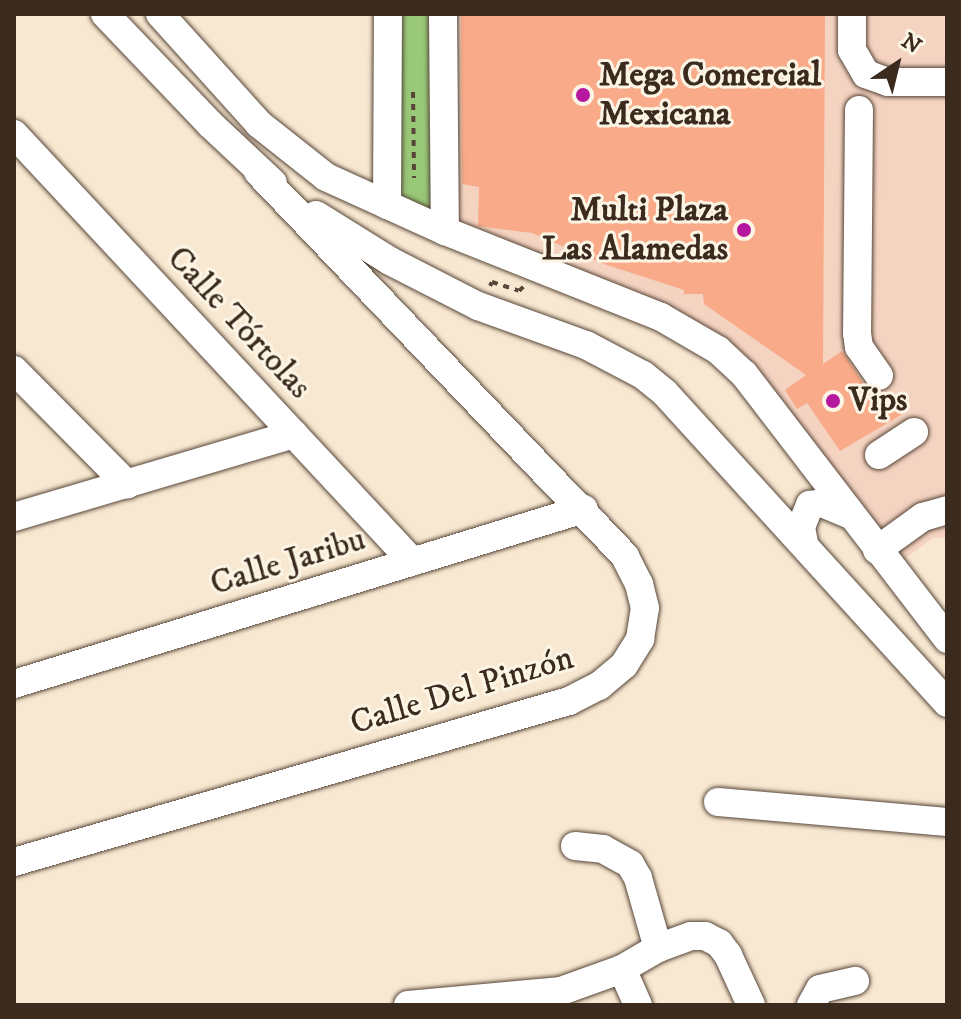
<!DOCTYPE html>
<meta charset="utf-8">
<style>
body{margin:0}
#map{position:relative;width:961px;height:1019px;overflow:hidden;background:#f8e8d1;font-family:"IM FELL DW Pica",serif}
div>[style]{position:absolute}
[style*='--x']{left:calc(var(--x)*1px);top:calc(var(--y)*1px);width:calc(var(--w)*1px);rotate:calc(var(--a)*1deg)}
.built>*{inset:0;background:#f5d3c1}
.green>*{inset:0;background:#98c878}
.building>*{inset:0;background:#f9aa88}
.path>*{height:4px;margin-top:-2px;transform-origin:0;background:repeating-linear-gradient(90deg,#574639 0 6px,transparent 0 12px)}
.roads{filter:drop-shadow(0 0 2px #574639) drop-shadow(0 0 2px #574639)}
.minor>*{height:28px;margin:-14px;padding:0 14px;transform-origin:14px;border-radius:14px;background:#fff}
.dots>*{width:22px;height:22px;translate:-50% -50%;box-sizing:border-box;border:4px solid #fcf5e5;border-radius:50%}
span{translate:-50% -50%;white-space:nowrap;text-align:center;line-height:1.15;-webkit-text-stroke:6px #fcf5e5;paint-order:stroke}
.poi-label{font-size:34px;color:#3b2a1e;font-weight:700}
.left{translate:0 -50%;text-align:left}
.right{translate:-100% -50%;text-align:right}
.street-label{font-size:34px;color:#3b2a1e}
.frame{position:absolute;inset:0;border:16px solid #3b2a1e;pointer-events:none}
.north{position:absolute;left:857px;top:24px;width:80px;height:80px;-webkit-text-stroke:6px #fcf5e5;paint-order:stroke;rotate:35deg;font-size:22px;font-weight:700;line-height:32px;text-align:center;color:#3b2a1e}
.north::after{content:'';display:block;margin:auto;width:28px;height:36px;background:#3b2a1e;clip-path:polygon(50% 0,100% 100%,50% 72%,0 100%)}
</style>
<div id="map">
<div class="built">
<i style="clip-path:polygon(443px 14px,947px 14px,947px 538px,933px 538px,901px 561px,718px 350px,445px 231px)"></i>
</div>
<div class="green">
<i style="clip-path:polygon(388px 14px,443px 14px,445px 231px,387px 205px)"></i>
</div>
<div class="building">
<i style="clip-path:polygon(461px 14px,825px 14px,823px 364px,842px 351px,873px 398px,901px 399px,901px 415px,840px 451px,807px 403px,797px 409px,785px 390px,806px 375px,704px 304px,703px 294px,684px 294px,684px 290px,604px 264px,532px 233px,478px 226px,479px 187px,462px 184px)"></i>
</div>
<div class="path">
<i style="--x:413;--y:92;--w:86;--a:89.3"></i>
<i style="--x:490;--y:286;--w:4;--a:-63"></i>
<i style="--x:492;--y:282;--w:28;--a:18"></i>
<i style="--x:519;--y:291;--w:7;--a:-45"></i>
</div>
<div class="roads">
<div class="minor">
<i style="--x:105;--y:14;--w:152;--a:46.3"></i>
<i style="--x:210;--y:124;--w:86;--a:43.1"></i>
<i style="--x:160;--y:14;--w:148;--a:48"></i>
<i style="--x:259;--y:124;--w:85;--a:38.3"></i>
<i style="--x:326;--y:177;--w:131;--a:24.4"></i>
<i style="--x:445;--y:231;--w:232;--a:21.7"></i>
<i style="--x:661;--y:317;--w:66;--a:30.1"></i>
<i style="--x:718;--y:350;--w:35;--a:43"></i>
<i style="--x:744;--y:374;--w:334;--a:52.5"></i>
<i style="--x:443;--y:14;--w:217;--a:89.5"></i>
<i style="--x:852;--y:14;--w:36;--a:90"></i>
<i style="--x:852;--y:50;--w:28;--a:60"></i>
<i style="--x:866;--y:74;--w:23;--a:20"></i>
<i style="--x:888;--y:82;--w:59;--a:0"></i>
<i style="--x:859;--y:110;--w:223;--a:90.5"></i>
<i style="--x:857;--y:333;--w:14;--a:82"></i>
<i style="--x:859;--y:347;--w:35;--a:55"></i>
<i style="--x:14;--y:134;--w:584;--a:47.01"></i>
<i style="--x:387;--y:205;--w:191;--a:-89.7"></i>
<i style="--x:316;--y:215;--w:87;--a:31.9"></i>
<i style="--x:390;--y:261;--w:99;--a:27.1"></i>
<i style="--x:478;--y:306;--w:115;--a:19.9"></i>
<i style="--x:586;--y:345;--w:64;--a:27.8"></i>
<i style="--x:643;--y:375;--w:28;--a:39"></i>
<i style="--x:665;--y:393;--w:419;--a:47.7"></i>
<i style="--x:14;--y:370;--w:161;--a:45.3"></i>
<i style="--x:879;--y:455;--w:42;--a:-33.3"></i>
<i style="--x:14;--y:517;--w:292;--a:-16.5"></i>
<i style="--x:804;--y:543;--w:16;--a:-101"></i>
<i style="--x:801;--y:527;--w:24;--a:-68"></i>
<i style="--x:810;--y:505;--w:12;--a:-9"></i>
<i style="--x:822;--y:503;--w:30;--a:23"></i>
<i style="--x:877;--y:550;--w:57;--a:-35.7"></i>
<i style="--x:923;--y:517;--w:25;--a:-16"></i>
<i style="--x:14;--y:684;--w:596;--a:-17.07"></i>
<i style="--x:718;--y:802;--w:230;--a:5"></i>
<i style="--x:575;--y:846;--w:28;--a:6"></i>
<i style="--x:603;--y:849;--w:31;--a:29"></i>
<i style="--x:630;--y:864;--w:16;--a:60"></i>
<i style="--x:638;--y:878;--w:73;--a:74.1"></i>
<i style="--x:14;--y:862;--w:578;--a:-16.18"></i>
<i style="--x:569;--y:701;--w:34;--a:-27"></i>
<i style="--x:599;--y:686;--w:33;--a:-40"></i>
<i style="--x:624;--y:665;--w:31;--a:-58"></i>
<i style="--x:640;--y:639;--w:31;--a:-81"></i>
<i style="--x:645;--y:608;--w:25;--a:-104"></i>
<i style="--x:639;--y:584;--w:31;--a:-117"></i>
<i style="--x:625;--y:556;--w:531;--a:-133.7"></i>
<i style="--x:622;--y:969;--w:39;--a:66"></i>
<i style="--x:408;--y:1005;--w:154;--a:-5.2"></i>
<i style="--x:561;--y:991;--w:65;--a:-19.8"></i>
<i style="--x:622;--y:969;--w:42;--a:-30.3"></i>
<i style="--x:658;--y:948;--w:35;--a:-20"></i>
<i style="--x:691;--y:936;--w:14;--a:0"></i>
<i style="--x:705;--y:936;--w:16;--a:27"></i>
<i style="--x:719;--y:943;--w:15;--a:53"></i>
<i style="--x:728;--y:955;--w:55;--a:65.3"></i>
<i style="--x:811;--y:1005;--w:18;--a:-61"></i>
<i style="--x:820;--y:989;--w:36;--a:-13"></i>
</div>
</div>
<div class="dots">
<i style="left:583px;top:95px;background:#b5179e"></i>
<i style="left:744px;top:230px;background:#b5179e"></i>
<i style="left:833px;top:401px;background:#b5179e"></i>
</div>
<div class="poi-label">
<span class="left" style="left:599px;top:95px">Mega Comercial<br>Mexicana</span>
<span class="right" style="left:728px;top:230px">Multi Plaza<br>Las Alamedas</span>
<span class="left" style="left:849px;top:401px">Vips</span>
</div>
<div class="street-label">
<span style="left:239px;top:323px;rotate:47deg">Calle Tórtolas</span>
<span style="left:288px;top:562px;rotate:-17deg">Calle Jaribu</span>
<span style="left:462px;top:691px;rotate:-17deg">Calle Del Pinzón</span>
</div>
<div class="frame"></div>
<div class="north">N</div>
</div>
